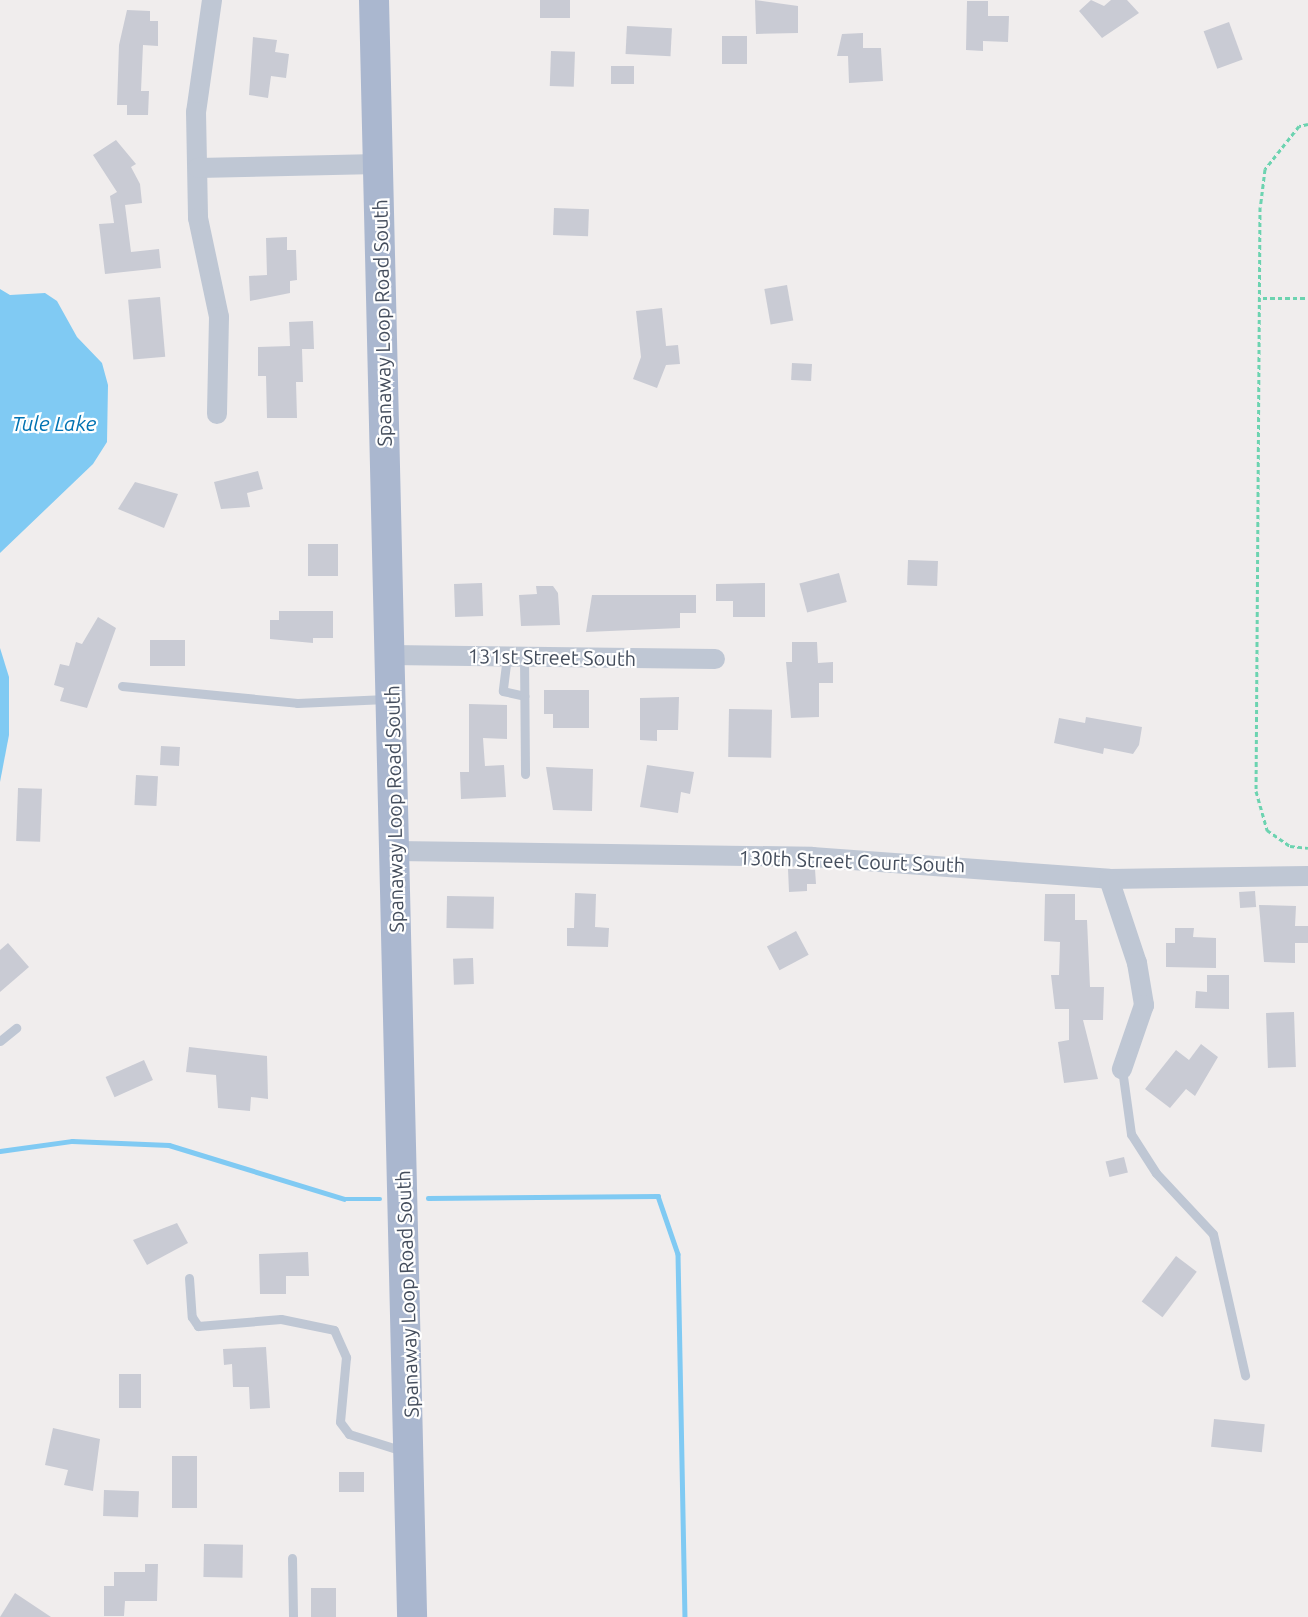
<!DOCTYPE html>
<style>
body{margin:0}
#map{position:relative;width:1308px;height:1617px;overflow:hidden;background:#f0eded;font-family:Ubuntu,sans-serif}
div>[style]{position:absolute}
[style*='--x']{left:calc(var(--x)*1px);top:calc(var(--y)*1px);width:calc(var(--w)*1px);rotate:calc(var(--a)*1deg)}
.water>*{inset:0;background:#80caf3}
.stream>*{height:4.5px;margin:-2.25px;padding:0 2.25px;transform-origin:2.25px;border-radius:2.25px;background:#80caf3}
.building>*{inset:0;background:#c9cbd4;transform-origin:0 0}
.path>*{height:3px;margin-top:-1.5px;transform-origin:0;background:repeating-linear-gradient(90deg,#6cd3b0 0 4.5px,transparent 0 7.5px)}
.lane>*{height:9px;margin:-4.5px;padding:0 4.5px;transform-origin:4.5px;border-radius:4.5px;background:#bfc7d4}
.street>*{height:20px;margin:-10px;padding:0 10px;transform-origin:10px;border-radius:10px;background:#bfc7d4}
.primary>*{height:30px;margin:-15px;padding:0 15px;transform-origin:15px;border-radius:15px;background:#aab7cf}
span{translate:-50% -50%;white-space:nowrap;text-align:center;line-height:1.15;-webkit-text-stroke:4.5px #fff;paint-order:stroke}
.street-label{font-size:20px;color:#444d5c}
.water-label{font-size:21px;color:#0172b2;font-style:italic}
</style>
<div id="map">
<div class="water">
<i style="clip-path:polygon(0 289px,10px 295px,45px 293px,57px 301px,77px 337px,102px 363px,108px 385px,107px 442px,93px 464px,0 553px)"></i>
<i style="clip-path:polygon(0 648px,9px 677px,9px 735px,0 782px)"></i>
</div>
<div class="stream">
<i style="--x:0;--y:1151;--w:73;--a:-7.9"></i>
<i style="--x:72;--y:1141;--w:97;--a:2.4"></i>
<i style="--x:169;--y:1145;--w:183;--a:17.1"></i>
<i style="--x:344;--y:1199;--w:36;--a:0"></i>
<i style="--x:428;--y:1198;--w:230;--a:-0.5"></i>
<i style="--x:658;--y:1196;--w:61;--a:71"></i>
<i style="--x:678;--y:1254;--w:363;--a:88.9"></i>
</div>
<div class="building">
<i style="left:540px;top:0;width:30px;height:18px"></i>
<i style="clip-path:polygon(755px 0,798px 6px,798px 33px,756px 34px)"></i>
<i style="clip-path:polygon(1091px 0,1104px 6px,1111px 0,1127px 0,1139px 13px,1102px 38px,1079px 11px)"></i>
<i style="clip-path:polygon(967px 1px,988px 1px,988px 16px,1009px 16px,1008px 42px,983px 41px,983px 51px,966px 50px)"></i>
<i style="clip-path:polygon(127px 10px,150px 11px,150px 21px,158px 21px,158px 46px,143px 45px,141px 91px,149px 91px,148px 115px,127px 115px,127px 105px,117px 105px,119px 45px)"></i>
<i style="left:1229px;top:22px;width:40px;height:27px;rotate:70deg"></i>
<i style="left:627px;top:26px;width:45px;height:28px;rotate:3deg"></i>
<i style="clip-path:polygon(863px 33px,863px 48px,881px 48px,883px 81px,849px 83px,848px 56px,837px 56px,842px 34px)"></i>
<i style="left:722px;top:36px;width:25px;height:28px"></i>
<i style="clip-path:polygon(253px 37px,277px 40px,275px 52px,289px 54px,286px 78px,271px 76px,268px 98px,249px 95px)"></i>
<i style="left:551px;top:51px;width:24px;height:35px;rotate:2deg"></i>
<i style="left:611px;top:66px;width:23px;height:18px"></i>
<i style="clip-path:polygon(116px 140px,136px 164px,131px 167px,140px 184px,142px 203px,125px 205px,131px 252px,159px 249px,161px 268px,105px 274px,99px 224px,114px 223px,110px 196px,117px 192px,93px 155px)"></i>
<i style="left:554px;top:208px;width:35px;height:27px;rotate:2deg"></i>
<i style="clip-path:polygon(287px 237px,287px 250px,296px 250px,297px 280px,290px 281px,290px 293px,250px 301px,249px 276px,267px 275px,266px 238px)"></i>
<i style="left:787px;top:285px;width:36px;height:23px;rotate:80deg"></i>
<i style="left:160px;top:297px;width:60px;height:32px;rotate:85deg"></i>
<i style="clip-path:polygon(662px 308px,666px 346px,678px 345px,680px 364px,666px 365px,657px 388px,633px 379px,641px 357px,636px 311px)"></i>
<i style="clip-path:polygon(313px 321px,314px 349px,302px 349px,303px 382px,296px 382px,297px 418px,267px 418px,266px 376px,258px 376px,258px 347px,290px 346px,289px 322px)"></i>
<i style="left:792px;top:363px;width:20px;height:17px;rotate:3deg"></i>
<i style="clip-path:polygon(258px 471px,263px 489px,247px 493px,250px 507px,221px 509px,214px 482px)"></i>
<i style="clip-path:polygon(135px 482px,178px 494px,164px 528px,118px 509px)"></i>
<i style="left:308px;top:544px;width:30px;height:32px"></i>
<i style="left:908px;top:560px;width:30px;height:25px;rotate:2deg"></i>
<i style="left:839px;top:573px;width:30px;height:41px;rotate:75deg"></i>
<i style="left:482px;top:583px;width:33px;height:28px;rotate:88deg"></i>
<i style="clip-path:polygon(765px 583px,765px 617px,733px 617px,733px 601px,716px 601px,716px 584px)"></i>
<i style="clip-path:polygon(536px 586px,553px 586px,558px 593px,560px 625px,521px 626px,519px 595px,537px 594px)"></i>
<i style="clip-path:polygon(592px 595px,696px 595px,696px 613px,680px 613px,680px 628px,586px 632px)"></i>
<i style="clip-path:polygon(279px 611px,333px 611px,333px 638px,313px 638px,313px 643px,270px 639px,270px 620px,279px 620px)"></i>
<i style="clip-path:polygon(98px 617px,116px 628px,87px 708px,60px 701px,64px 688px,54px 685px,60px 664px,69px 666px,76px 642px,82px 644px)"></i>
<i style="left:150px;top:640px;width:35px;height:26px"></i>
<i style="clip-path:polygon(792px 642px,817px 642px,818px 663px,833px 662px,833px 683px,819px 683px,819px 717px,791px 718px,786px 662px,792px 662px)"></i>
<i style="clip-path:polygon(544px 690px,589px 690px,589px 728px,553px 728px,553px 714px,544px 714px)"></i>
<i style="clip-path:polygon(679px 697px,678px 730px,657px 730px,657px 741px,640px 740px,640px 698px)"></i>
<i style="clip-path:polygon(469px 704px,507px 705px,507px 739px,483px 738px,485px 766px,504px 765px,506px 797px,461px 799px,460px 772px,469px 772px)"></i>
<i style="left:729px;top:709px;width:43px;height:48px;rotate:1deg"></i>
<i style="clip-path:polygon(1086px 717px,1142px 727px,1139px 745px,1133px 754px,1104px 748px,1103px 754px,1054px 743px,1059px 718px,1085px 723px)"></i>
<i style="left:161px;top:746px;width:19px;height:19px;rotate:3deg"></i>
<i style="clip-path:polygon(647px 765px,694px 772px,690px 794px,681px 792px,678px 813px,640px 807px)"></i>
<i style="clip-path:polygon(546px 767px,593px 769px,592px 811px,553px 810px)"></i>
<i style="left:136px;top:775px;width:22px;height:30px;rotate:3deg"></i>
<i style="left:18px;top:788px;width:24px;height:53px;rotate:2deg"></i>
<i style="clip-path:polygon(788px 869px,815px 869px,816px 884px,807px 884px,807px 891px,789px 892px)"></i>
<i style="left:1255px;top:891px;width:16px;height:16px;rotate:86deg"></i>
<i style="clip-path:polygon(575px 893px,596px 894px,595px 927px,609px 928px,608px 947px,567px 946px,567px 928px,574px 928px)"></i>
<i style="clip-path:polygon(1045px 894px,1075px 894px,1075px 920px,1087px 920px,1090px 987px,1104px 987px,1103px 1020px,1083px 1020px,1098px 1079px,1064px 1083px,1058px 1042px,1069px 1040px,1069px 1009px,1055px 1009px,1051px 975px,1059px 975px,1060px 942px,1044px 941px)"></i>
<i style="left:447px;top:896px;width:47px;height:32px;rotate:1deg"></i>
<i style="clip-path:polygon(1259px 905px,1296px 906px,1295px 926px,1308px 926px,1308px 943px,1295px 943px,1295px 963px,1264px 962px)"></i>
<i style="clip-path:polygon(1175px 928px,1194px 928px,1193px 937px,1216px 938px,1216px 968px,1166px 967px,1166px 943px,1175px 943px)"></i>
<i style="left:796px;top:931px;width:27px;height:33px;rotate:62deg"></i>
<i style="clip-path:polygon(8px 943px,29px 967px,0 992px,0 950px)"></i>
<i style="left:473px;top:958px;width:26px;height:20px;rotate:88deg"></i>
<i style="clip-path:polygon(1207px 975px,1229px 975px,1229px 1009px,1195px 1008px,1196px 991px,1207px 992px)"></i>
<i style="left:1294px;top:1012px;width:55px;height:28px;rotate:88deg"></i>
<i style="clip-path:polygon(1201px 1044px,1218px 1057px,1195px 1096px,1186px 1089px,1170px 1108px,1145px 1089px,1176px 1050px,1189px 1060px)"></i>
<i style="clip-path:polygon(189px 1047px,267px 1056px,268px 1099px,251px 1097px,250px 1111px,218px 1108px,216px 1075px,186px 1072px)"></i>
<i style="left:144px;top:1060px;width:22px;height:42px;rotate:66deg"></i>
<i style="left:1124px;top:1157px;width:16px;height:19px;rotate:76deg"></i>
<i style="clip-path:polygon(177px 1223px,188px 1243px,147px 1265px,133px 1240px)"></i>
<i style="clip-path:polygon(308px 1252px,309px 1276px,286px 1276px,286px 1294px,260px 1294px,259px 1254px)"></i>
<i style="left:1176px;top:1256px;width:26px;height:57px;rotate:37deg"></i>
<i style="clip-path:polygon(266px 1347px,270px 1408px,250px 1409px,249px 1387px,233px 1387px,232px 1364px,224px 1365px,223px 1349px)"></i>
<i style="left:119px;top:1374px;width:22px;height:34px"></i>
<i style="left:1214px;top:1419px;width:51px;height:28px;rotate:6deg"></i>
<i style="clip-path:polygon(53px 1428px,100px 1439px,93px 1491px,64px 1485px,68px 1470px,45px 1465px)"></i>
<i style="left:172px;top:1456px;width:25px;height:52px"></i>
<i style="left:364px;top:1472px;width:20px;height:25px;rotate:90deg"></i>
<i style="left:104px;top:1490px;width:35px;height:26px;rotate:2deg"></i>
<i style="left:204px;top:1544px;width:39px;height:33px;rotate:1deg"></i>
<i style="clip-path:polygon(145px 1564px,158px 1564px,157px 1601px,125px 1601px,124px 1616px,104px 1616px,104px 1586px,114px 1586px,114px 1572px,145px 1572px)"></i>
<i style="left:311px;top:1588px;width:25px;height:29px"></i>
<i style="clip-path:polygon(15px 1593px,51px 1617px,0 1617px)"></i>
</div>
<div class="path">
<i style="--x:1308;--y:124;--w:9;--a:167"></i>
<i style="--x:1299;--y:126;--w:55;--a:128.3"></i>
<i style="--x:1265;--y:169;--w:38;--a:97"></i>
<i style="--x:1260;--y:207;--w:584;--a:90.39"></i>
<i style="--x:1256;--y:791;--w:41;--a:74.2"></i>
<i style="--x:1267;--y:830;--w:28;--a:35"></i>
<i style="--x:1290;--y:846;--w:18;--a:6"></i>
<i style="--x:1263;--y:298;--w:45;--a:0"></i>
</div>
<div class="lane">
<i style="--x:507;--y:656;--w:35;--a:97"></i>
<i style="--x:503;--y:691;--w:22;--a:13"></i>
<i style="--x:524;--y:656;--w:118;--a:89.5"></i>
<i style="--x:122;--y:686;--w:176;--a:5.5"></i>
<i style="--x:297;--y:703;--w:89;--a:-2.6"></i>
<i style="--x:0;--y:1041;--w:21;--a:-39"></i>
<i style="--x:1122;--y:1069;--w:66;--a:82.1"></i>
<i style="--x:1131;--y:1134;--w:46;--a:57.3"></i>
<i style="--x:1156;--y:1173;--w:83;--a:46.9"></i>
<i style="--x:1213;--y:1234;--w:145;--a:77.2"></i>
<i style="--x:189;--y:1278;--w:39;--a:86"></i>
<i style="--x:192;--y:1317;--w:11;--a:56"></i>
<i style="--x:198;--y:1326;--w:83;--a:-4.8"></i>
<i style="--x:281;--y:1319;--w:54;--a:11.7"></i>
<i style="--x:334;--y:1330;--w:30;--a:66"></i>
<i style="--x:346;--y:1357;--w:65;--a:95.3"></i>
<i style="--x:340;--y:1422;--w:15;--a:53"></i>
<i style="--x:349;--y:1434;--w:57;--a:17.5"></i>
<i style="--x:292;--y:1558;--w:59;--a:89"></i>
</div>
<div class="street">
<i style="--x:212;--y:0;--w:113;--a:98.1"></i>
<i style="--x:196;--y:112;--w:106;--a:88.9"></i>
<i style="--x:198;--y:218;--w:101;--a:78"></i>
<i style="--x:219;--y:317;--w:97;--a:91.2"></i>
<i style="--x:198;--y:168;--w:180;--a:-1.3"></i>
<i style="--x:390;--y:655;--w:325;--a:0.7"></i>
<i style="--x:395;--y:851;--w:417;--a:0.8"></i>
<i style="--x:812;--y:857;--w:298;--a:4.2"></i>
<i style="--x:1109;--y:879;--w:199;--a:-0.9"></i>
<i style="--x:1109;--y:879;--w:89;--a:71.6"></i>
<i style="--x:1137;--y:963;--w:43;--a:80.5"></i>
<i style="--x:1144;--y:1005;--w:68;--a:109"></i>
</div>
<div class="primary">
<i style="--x:374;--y:0;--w:1617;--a:88.65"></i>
</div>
<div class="street-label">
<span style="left:382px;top:323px;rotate:-91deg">Spanaway Loop Road South</span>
<span style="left:552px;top:657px;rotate:1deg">131st Street South</span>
<span style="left:394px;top:809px;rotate:-91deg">Spanaway Loop Road South</span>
<span style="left:852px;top:861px;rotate:2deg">130th Street Court South</span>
<span style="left:407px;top:1294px;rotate:-92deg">Spanaway Loop Road South</span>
</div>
<div class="water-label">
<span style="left:54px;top:423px">Tule Lake</span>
</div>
</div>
